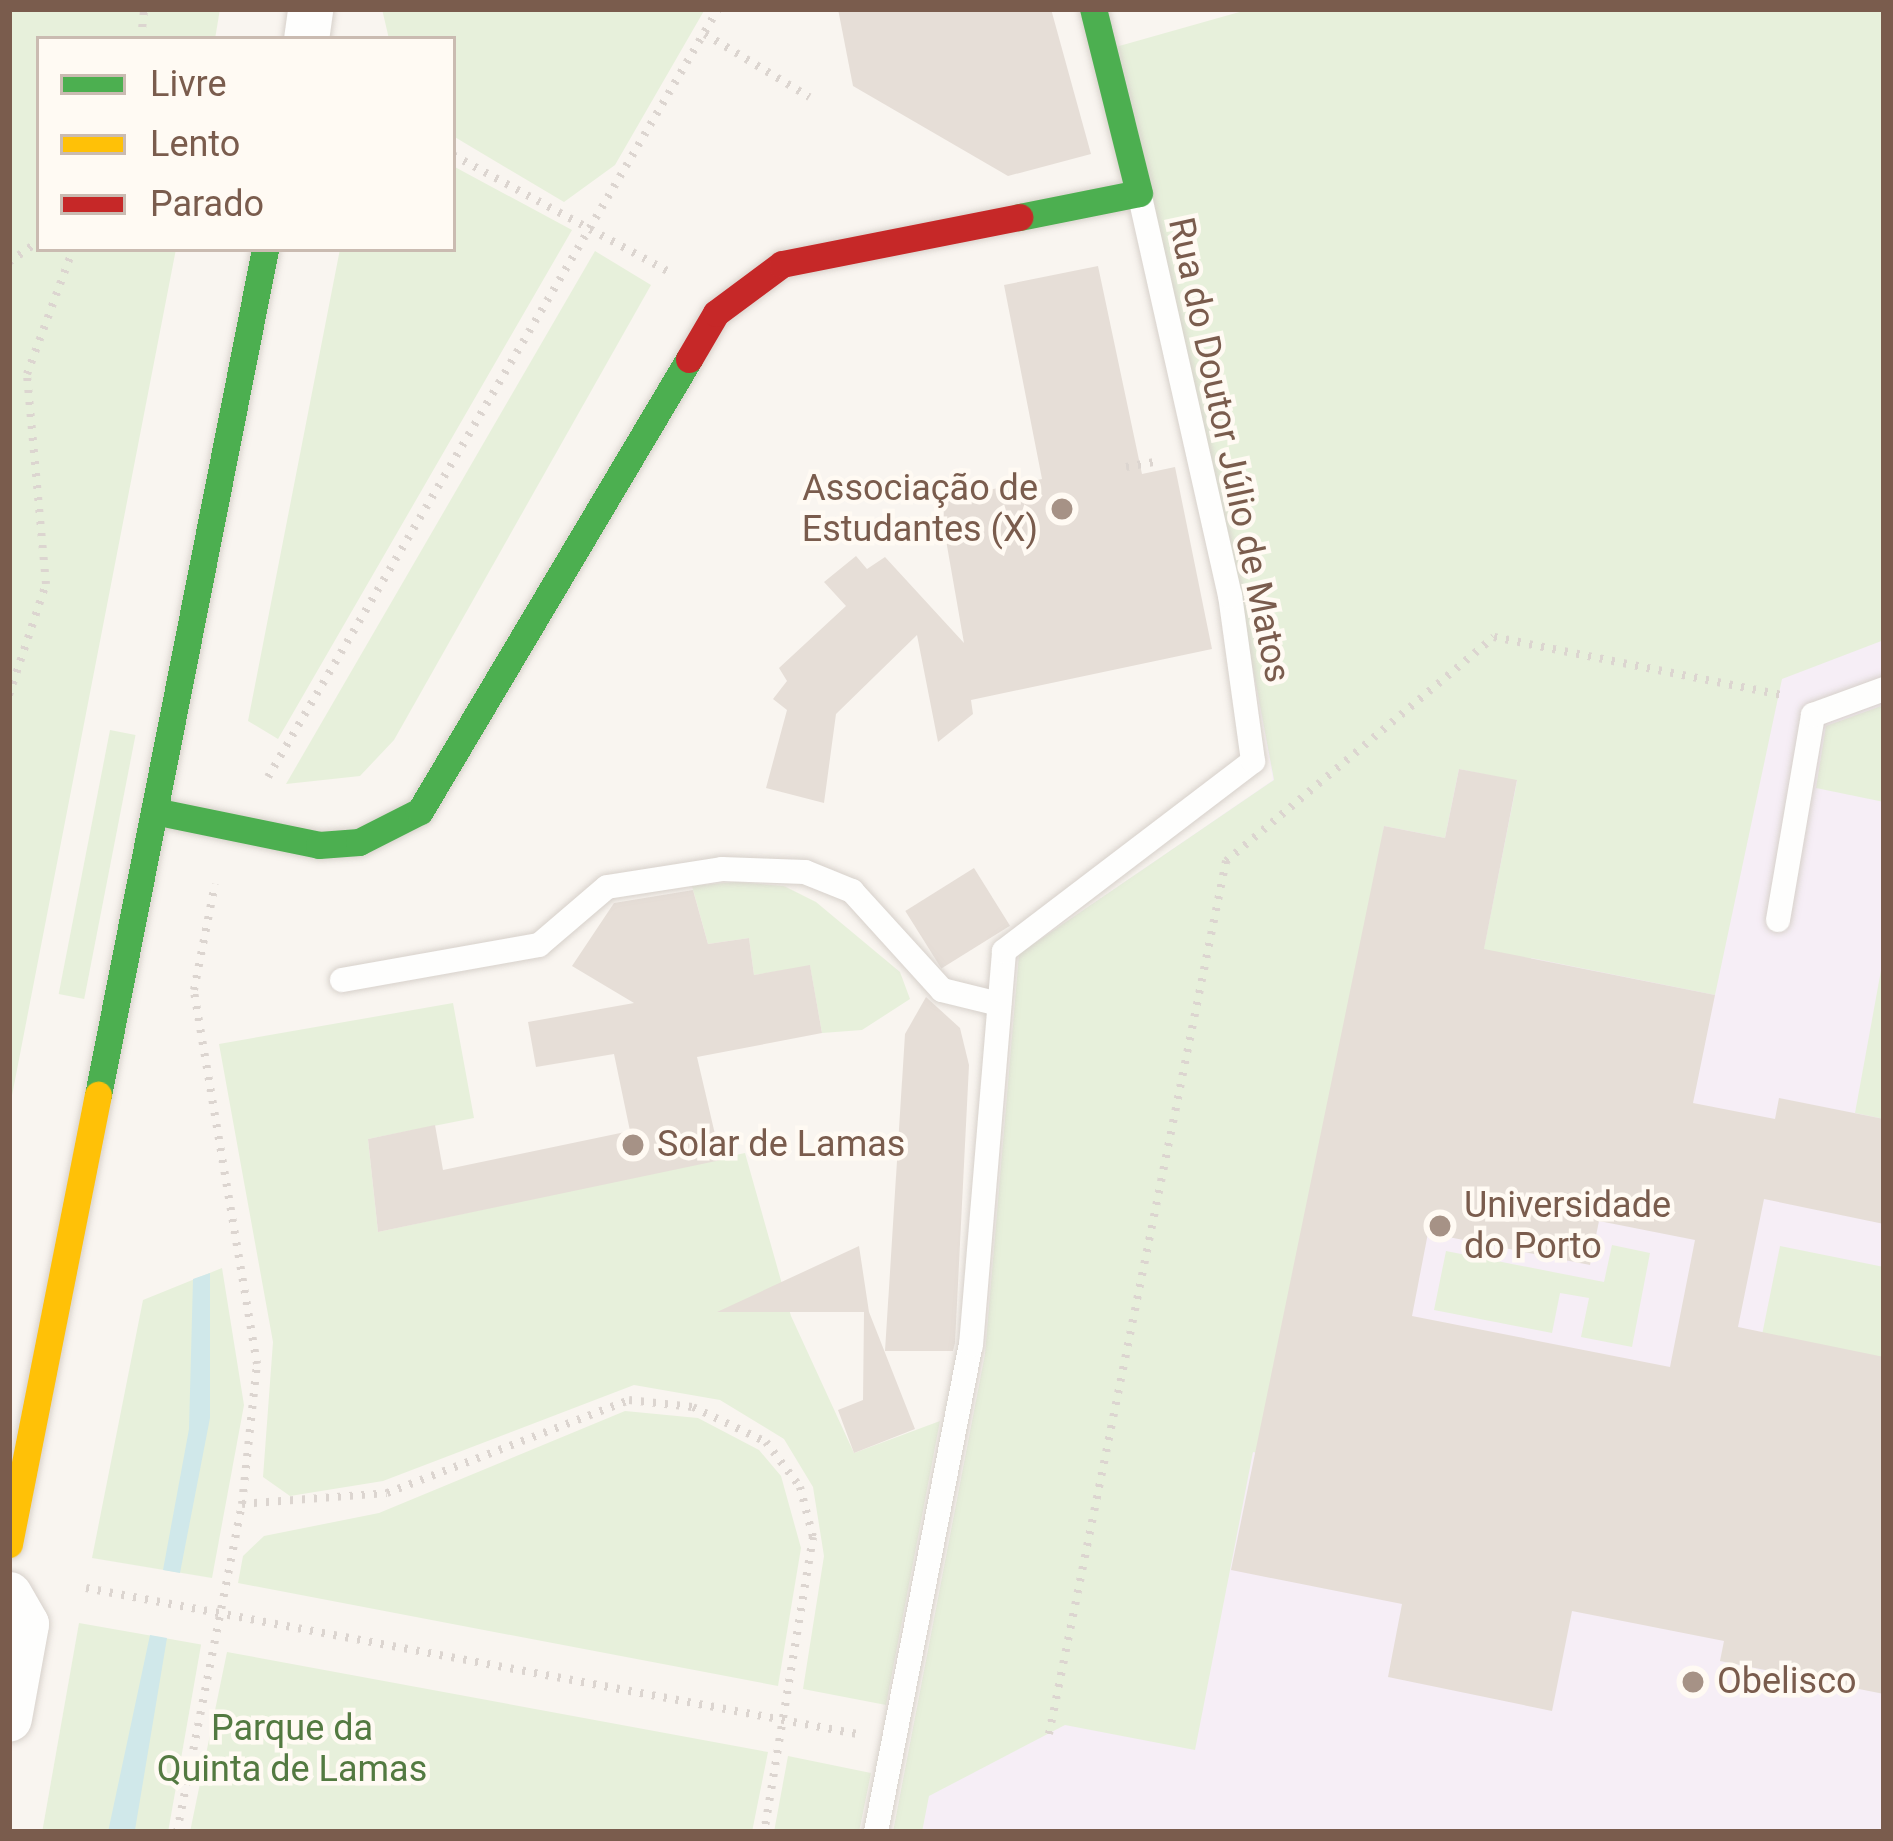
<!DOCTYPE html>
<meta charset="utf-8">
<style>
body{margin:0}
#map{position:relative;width:1893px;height:1841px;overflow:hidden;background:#f9f5f0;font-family:Roboto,sans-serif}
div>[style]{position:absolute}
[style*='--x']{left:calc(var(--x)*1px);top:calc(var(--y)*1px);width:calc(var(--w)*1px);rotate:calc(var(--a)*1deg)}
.education>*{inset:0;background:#f6eef6}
.green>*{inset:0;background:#e7f0db;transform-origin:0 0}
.water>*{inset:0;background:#d0e8ea}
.building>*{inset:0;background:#e6ded7;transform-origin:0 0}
.path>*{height:8px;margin-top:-4px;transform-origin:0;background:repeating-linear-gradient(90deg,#dcd5d0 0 3px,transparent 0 12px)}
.roads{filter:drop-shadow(0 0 3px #d7d1cb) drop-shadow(0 0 3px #d7d1cb)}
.lane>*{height:24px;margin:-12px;padding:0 12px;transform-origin:12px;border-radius:12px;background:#fefefd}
.street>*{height:45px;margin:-22.5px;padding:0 22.5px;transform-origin:22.5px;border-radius:22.5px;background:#fefefd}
.fast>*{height:27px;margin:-13.5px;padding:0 13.5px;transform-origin:13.5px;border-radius:13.5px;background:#4caf50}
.slow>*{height:27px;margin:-13.5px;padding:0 13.5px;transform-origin:13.5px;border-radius:13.5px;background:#ffc107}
.jam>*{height:27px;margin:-13.5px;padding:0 13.5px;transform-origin:13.5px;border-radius:13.5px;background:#c62828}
.dots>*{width:33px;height:33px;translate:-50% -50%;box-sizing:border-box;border:6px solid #fffaf3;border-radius:50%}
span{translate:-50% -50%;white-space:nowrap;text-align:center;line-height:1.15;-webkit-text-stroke:9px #fffaf3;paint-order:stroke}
.street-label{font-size:36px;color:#7a5c4d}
.poi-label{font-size:36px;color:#7a5c4d}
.right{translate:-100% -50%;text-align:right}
.left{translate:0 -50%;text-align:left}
.park-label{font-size:36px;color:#537a41}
.frame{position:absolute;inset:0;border:12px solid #7a5c4d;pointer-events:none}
.legend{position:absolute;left:36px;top:36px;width:420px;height:216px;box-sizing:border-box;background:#fffaf3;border:3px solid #cabbb1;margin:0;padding:15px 21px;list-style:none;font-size:36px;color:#7a5c4d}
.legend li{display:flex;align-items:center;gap:24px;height:60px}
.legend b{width:60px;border:3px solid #cabbb1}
</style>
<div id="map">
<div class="education">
<i style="clip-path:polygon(1884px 463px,1884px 1832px,893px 1832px,985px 1354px,1019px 954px,1273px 780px,1237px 584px)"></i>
</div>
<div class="green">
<i style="clip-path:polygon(9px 9px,220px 9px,215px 39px,39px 39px,39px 249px,176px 249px,9px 1111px)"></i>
<i style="clip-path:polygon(382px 9px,705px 9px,615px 165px,564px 202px,453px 136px,453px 39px,389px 39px)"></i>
<i style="clip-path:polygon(1250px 9px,1884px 9px,1884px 640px,1782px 679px,1715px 995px,1531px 958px,1501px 1115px,1453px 1105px,1517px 781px,1459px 769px,1445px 838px,1384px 826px,1296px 1460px,1253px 1452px,1195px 1750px,1065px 1725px,929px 1796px,922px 1832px,893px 1832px,985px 1354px,1019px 954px,1274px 780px,1237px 584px,1098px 52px)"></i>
<i style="clip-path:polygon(453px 166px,572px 230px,278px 739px,248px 721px,340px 249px,453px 249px)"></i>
<i style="clip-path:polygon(595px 251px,651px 285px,394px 740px,360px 776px,286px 784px)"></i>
<i style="clip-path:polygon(1884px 705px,1884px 802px,1816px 788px,1826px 726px)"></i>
<i style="left:110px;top:730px;width:26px;height:269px;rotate:11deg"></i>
<i style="clip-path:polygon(735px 882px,784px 886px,816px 902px,900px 972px,910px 999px,862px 1030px,822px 1033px,810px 966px,754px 975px,749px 938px,708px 944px,692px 886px)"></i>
<i style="clip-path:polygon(1884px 954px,1884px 1119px,1855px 1113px)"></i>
<i style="clip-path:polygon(453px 1003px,474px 1118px,368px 1139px,378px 1232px,745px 1153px,791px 1316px,854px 1453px,940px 1421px,886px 1705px,803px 1689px,824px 1556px,813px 1487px,784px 1439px,720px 1400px,634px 1385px,383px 1481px,290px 1496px,263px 1477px,273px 1342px,219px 1044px)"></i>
<i style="clip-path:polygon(1612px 1245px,1650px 1253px,1632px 1347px,1581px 1337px,1589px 1298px,1560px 1293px,1552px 1333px,1434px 1310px,1446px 1251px,1604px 1282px)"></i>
<i style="clip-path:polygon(1780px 1246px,1884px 1267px,1884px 1357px,1746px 1414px)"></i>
<i style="clip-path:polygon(222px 1268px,244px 1405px,212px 1578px,92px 1558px,143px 1300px)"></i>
<i style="clip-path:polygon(625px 1411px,698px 1418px,759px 1450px,781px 1476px,801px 1548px,778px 1686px,238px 1583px,243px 1556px,264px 1536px,379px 1513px)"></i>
<i style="left:79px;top:1623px;width:124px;height:213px;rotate:10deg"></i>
<i style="clip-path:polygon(227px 1652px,768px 1752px,752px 1832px,190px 1832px)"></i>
<i style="clip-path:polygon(788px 1756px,871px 1773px,859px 1832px,774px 1832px)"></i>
</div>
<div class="water">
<i style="clip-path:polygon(210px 1273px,210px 1418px,180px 1573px,163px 1570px,189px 1429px,193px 1279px)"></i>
<i style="clip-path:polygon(150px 1635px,167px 1638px,135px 1830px,108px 1832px)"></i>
</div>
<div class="building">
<i style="clip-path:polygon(838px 9px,1051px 9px,1091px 154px,1008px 176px,853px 86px)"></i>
<i style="clip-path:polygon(1098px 266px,1142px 474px,1175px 467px,1212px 649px,971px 700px,973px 714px,938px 742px,917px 635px,836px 714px,824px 803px,766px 788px,787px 710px,773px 699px,787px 681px,779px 668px,846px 606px,824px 582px,856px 556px,867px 569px,885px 557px,964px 643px,939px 500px,1042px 479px,1004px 285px)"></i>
<i style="clip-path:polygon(evenodd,1459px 769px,1517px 780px,1484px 949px,1715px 995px,1693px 1103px,1775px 1119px,1779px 1098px,1884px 1119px,1884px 1224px,1764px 1199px,1738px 1327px,1884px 1357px,1884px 1694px,1720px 1661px,1724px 1641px,1572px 1611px,1552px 1711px,1388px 1677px,1402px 1604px,1231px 1570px,1384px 826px,1445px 838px,1459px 769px,1599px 1221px,1695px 1240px,1670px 1367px,1412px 1316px,1428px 1233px,1590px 1265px,1599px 1221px)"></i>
<i style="left:974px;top:868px;width:68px;height:81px;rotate:58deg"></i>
<i style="clip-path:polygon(693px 890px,708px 944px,749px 938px,754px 975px,810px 965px,822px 1033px,697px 1057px,721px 1160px,378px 1232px,368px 1139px,435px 1125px,443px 1170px,630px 1131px,614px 1054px,536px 1067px,528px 1022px,634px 1003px,572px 966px,614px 903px)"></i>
<i style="clip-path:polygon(926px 997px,960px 1028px,969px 1065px,955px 1343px,953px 1351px,885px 1351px,905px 1034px)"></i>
<i style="clip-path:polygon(859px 1246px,869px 1312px,915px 1429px,854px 1453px,838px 1410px,863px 1400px,864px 1312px,717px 1312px)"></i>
</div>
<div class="path">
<i style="--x:705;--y:34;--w:122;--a:31.2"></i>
<i style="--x:141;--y:39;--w:30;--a:-84"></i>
<i style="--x:453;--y:155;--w:250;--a:28.4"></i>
<i style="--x:9;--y:262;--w:37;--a:-35"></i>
<i style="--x:1126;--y:467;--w:35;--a:-10"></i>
<i style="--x:9;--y:695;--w:117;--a:-71.6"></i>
<i style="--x:46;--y:584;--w:211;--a:-95.2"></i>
<i style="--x:27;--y:374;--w:133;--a:-69.8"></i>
<i style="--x:268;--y:777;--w:890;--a:-59.63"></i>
<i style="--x:242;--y:1504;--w:145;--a:-4.3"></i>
<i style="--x:387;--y:1493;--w:259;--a:-21"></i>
<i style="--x:629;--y:1400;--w:64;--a:6.2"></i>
<i style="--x:693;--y:1407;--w:81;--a:25.6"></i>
<i style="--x:766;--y:1442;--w:56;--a:52.9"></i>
<i style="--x:800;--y:1487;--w:52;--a:75.4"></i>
<i style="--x:813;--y:1537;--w:299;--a:99.4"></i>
<i style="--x:86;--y:1588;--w:785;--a:10.72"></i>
<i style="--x:1049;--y:1734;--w:891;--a:-78.54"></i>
<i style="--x:1226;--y:861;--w:349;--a:-39.9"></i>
<i style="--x:1494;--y:637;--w:294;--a:11.4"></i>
<i style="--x:177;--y:1832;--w:334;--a:-78.8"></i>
<i style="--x:242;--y:1504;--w:141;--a:-83.9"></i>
<i style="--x:257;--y:1364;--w:379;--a:-99.6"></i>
<i style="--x:194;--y:990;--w:108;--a:-78.8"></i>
</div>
<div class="roads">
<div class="lane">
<i style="--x:1778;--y:920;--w:208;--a:-80.3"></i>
<i style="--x:1813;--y:715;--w:76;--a:-20.1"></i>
<i style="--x:342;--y:980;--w:200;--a:-10.1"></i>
<i style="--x:539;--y:945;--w:89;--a:-40.5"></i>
<i style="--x:607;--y:887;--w:116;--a:-8.9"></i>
<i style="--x:722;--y:869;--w:83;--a:2.1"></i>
<i style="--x:805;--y:872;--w:51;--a:22"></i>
<i style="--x:852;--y:891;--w:134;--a:47.7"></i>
<i style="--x:942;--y:990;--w:59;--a:13.8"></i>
<i style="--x:876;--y:1832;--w:496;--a:-79"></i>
<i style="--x:971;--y:1345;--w:395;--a:-85.2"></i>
<i style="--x:1004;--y:951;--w:313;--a:-37.3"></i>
<i style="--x:1253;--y:761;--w:167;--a:-97.9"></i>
<i style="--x:1230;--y:596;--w:408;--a:-102.7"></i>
</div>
<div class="street">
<i style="--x:306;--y:39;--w:30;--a:-82"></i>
<i style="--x:9;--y:1594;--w:34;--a:60"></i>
<i style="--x:26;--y:1624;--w:96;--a:100.3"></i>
</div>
<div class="fast">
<i style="--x:1019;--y:217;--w:122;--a:-11.3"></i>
<i style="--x:1139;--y:193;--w:190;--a:-104"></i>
<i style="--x:154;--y:811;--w:168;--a:11.6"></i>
<i style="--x:319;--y:845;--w:40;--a:-4.3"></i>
<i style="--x:359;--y:842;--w:68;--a:-26.9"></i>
<i style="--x:420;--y:811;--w:526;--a:-59.24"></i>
<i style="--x:98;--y:1095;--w:862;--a:-78.83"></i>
</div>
<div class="slow">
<i style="--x:9;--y:1544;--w:458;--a:-78.8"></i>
</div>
<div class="jam">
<i style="--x:689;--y:359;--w:53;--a:-59.6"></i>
<i style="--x:716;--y:313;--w:82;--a:-36.6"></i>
<i style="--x:782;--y:264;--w:242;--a:-11.2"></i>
</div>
</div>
<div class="dots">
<i style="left:1062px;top:509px;background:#a69286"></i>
<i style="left:633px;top:1145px;background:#a69286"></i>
<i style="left:1440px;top:1226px;background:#a69286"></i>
<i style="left:1693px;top:1682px;background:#a69286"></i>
</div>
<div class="street-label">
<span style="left:1229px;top:450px;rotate:78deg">Rua do Doutor Júlio de Matos</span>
</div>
<div class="poi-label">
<span class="right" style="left:1038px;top:509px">Associação de<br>Estudantes (X)</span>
<span class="left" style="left:657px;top:1145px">Solar de Lamas</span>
<span class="left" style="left:1464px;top:1226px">Universidade<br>do Porto</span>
<span class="left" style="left:1717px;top:1682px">Obelisco</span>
</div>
<div class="park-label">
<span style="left:292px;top:1749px">Parque da<br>Quinta de Lamas</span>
</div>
<div class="frame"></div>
<ul class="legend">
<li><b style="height:15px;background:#4caf50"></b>Livre</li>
<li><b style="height:15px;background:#ffc107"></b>Lento</li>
<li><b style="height:15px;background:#c62828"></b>Parado</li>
</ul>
</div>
